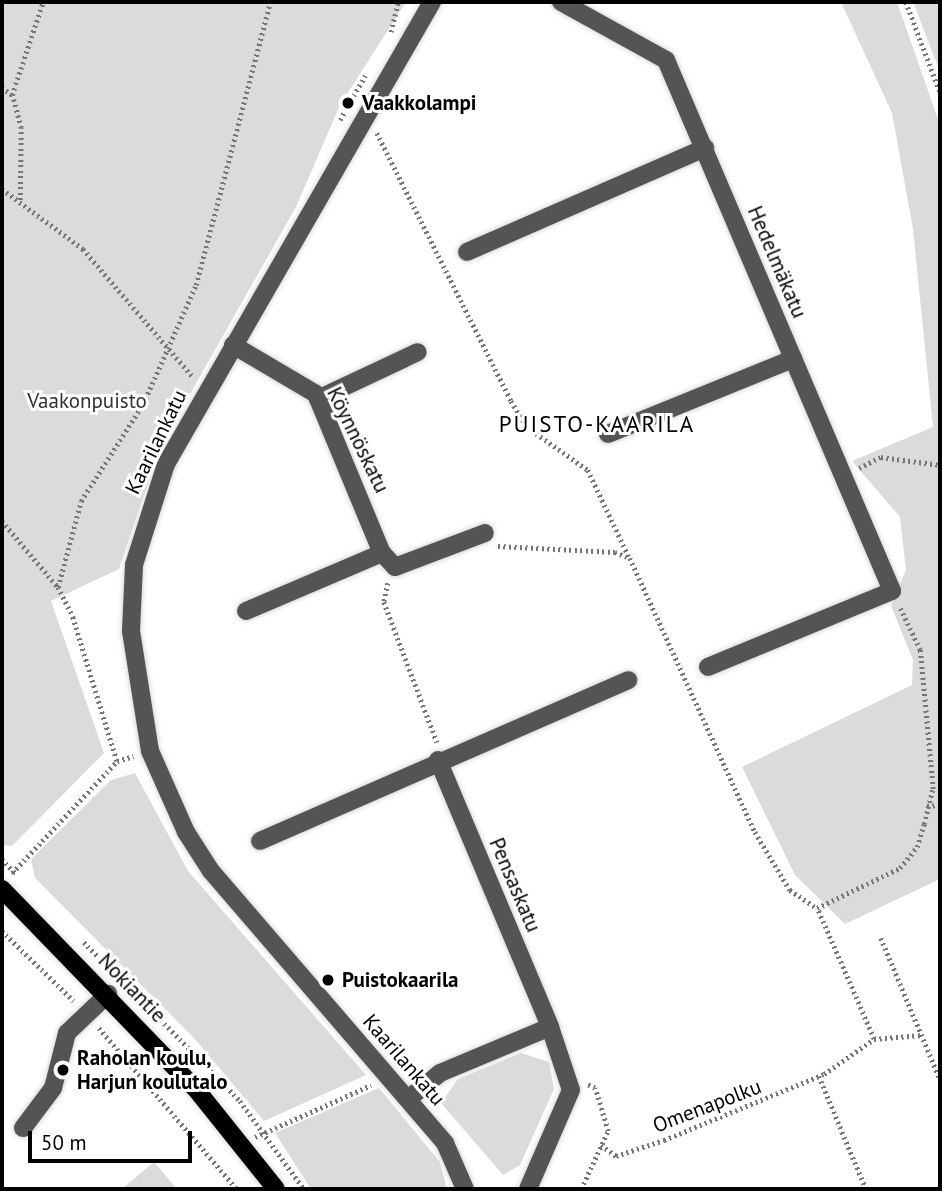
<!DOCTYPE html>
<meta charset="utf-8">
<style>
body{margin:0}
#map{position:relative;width:942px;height:1191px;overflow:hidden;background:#fff;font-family:"PT Sans",sans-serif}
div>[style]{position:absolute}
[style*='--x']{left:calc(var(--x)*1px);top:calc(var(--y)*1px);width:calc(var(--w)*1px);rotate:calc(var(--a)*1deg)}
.green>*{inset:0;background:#dbdbdb}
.path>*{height:4.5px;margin-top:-2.25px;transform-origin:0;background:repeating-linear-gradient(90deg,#767676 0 2px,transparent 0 5.5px)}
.roads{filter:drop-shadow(0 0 2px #dbdbdb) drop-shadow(0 0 2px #dbdbdb)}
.minor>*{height:18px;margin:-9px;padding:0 9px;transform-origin:9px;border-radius:9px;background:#545454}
.major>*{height:18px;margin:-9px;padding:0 9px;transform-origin:9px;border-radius:9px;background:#000}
.dots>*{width:19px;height:19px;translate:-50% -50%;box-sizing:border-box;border:4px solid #fff;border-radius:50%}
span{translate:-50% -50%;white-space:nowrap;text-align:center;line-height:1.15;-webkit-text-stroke:6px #fff;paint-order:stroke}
.poi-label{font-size:21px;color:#000;font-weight:700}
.left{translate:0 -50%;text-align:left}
.street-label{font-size:21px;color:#000}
.park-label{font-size:21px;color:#323232}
.neighbourhood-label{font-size:23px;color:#000;letter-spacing:2px}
.frame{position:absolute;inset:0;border:4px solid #000;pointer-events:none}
.scale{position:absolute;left:28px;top:1131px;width:164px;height:32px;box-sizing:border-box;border:4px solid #000;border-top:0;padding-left:9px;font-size:21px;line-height:24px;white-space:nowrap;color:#000;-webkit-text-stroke:5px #fff;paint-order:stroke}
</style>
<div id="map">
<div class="green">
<i style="clip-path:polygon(2px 2px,406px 2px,340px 105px,296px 207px,161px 445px,119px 569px,51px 601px,104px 753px,12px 846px,2px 845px)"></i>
<i style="clip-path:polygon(841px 2px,897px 2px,940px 125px,940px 879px,845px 924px,795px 875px,742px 767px,912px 685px,913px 660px,891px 606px,906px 570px,900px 517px,852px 461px,933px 427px,913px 229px,892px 113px)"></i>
<i style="clip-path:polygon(913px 2px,940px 2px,940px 72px)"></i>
<i style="clip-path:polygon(135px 773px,188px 871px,366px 1075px,264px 1121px,194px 1038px,35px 878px,31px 859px,111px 780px)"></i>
<i style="clip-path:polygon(521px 1053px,549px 1062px,554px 1089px,520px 1165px,503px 1175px,441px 1103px,458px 1079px)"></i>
<i style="clip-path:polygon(379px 1088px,440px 1162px,447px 1189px,311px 1189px,275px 1133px)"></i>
<i style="clip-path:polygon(154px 1162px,177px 1189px,122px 1189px)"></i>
</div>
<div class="path">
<i style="--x:906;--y:2;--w:96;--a:69.3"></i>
<i style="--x:391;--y:32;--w:31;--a:-77"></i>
<i style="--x:2;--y:87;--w:13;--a:39"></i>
<i style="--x:340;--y:120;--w:51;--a:-60.4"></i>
<i style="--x:377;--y:133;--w:300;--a:63.4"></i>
<i style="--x:511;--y:401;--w:31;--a:58"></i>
<i style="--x:527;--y:427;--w:75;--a:35.2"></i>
<i style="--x:588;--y:470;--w:96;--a:64.8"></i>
<i style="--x:2;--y:189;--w:101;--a:36.5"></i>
<i style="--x:83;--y:249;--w:170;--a:49.3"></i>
<i style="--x:20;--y:200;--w:72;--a:-89.2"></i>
<i style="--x:21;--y:128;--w:34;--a:-105"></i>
<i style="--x:12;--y:95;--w:98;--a:-71.6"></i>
<i style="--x:859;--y:468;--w:25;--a:-27"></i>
<i style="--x:881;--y:457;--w:60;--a:7.7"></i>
<i style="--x:2;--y:521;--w:87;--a:49.7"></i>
<i style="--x:58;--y:587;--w:34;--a:63"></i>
<i style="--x:73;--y:617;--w:151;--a:73"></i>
<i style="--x:498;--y:546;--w:117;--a:2.9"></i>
<i style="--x:615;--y:552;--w:16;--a:22"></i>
<i style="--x:630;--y:558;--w:301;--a:65.5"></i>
<i style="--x:755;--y:832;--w:68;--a:58.9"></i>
<i style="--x:790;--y:890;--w:32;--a:34"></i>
<i style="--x:817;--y:908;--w:92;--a:-25.7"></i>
<i style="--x:900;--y:868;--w:27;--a:-51"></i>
<i style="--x:917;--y:847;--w:24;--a:-73"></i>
<i style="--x:924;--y:824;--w:36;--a:-76"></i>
<i style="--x:933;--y:789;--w:140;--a:-95.3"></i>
<i style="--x:920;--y:650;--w:47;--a:-115.5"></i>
<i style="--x:388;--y:583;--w:19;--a:102"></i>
<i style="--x:384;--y:602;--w:150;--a:69.3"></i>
<i style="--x:58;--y:587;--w:89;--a:-75"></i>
<i style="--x:81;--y:501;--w:115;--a:-57.4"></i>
<i style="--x:143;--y:404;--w:130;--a:-66"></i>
<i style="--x:196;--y:285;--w:293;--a:-75.3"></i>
<i style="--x:927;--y:806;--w:13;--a:-4"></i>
<i style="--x:2;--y:859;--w:21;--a:47"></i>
<i style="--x:12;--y:873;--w:154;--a:-46.8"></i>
<i style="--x:117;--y:761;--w:17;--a:-17"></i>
<i style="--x:2;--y:931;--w:100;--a:44.2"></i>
<i style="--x:881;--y:938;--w:153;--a:67.3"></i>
<i style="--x:84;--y:942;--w:47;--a:45.9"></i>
<i style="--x:126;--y:984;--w:163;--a:45.7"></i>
<i style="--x:240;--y:1101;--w:109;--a:54"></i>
<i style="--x:99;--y:1028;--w:212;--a:49.4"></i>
<i style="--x:874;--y:1039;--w:48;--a:-4.8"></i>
<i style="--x:819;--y:1076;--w:122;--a:67.4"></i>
<i style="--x:255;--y:1137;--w:127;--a:-24.1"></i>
<i style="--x:601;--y:1145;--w:19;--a:36"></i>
<i style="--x:616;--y:1156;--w:51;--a:-18.4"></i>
<i style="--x:664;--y:1140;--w:173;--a:-22.4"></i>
<i style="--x:824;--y:1074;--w:61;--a:-35"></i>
<i style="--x:874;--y:1039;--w:143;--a:-113.5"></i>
<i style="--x:581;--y:1189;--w:64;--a:-65"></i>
<i style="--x:608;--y:1131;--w:45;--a:-106.8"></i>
<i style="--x:595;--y:1088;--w:8;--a:-157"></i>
</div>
<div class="roads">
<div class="minor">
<i style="--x:432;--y:2;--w:533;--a:119.93"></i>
<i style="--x:166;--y:464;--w:106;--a:107.6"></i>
<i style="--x:134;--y:565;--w:66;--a:92.6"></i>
<i style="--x:131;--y:631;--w:121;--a:81"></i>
<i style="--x:150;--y:751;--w:89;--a:66"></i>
<i style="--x:186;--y:832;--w:46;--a:57.3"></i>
<i style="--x:211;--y:871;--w:359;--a:49.3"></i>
<i style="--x:445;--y:1143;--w:50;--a:66.5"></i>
<i style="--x:561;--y:2;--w:120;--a:28.9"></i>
<i style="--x:666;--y:60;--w:577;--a:66.94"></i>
<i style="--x:892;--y:591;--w:199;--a:157.6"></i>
<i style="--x:467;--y:252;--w:260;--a:-23.6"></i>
<i style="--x:233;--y:345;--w:96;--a:30.6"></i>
<i style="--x:316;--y:394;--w:172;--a:67.5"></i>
<i style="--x:382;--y:553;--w:19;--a:47"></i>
<i style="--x:395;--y:567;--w:96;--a:-20.7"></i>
<i style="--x:318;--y:399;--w:110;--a:-25.2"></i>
<i style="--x:608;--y:434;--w:200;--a:-22.1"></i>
<i style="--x:246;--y:611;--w:148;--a:-23.1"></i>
<i style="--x:438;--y:760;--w:290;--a:67.2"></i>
<i style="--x:260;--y:841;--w:402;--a:-23.6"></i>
<i style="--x:408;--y:1099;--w:41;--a:-39.1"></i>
<i style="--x:440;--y:1073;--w:119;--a:-22.7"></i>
<i style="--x:550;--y:1027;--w:66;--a:71.6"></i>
<i style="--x:571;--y:1090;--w:108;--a:113.5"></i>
<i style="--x:23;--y:1128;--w:50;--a:-53.1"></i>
<i style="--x:53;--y:1088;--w:57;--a:-75.7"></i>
<i style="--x:67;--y:1033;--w:57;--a:-43.6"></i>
</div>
<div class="major">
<i style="--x:2;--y:889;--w:277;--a:45.9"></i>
<i style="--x:195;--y:1088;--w:129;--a:51.3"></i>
</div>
</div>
<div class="dots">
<i style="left:348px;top:103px;background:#000"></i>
<i style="left:328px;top:980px;background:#000"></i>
<i style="left:63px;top:1070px;background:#000"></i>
</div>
<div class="poi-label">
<span class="left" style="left:362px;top:103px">Vaakkolampi</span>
<span class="left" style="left:342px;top:980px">Puistokaarila</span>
<span class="left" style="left:77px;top:1070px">Raholan koulu,<br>Harjun koulutalo</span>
</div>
<div class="street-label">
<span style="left:777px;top:262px;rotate:67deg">Hedelmäkatu</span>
<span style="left:358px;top:440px;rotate:64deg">Köynnöskatu</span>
<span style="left:156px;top:442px;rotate:-64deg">Kaarilankatu</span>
<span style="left:515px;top:885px;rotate:67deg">Pensaskatu</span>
<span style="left:132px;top:988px;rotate:46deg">Nokiantie</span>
<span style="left:404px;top:1060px;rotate:49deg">Kaarilankatu</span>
<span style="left:707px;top:1106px;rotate:-21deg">Omenapolku</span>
</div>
<div class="park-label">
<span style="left:87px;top:401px">Vaakonpuisto</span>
</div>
<div class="neighbourhood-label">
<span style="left:597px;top:424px">PUISTO-KAARILA</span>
</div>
<div class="frame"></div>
<div class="scale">50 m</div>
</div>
